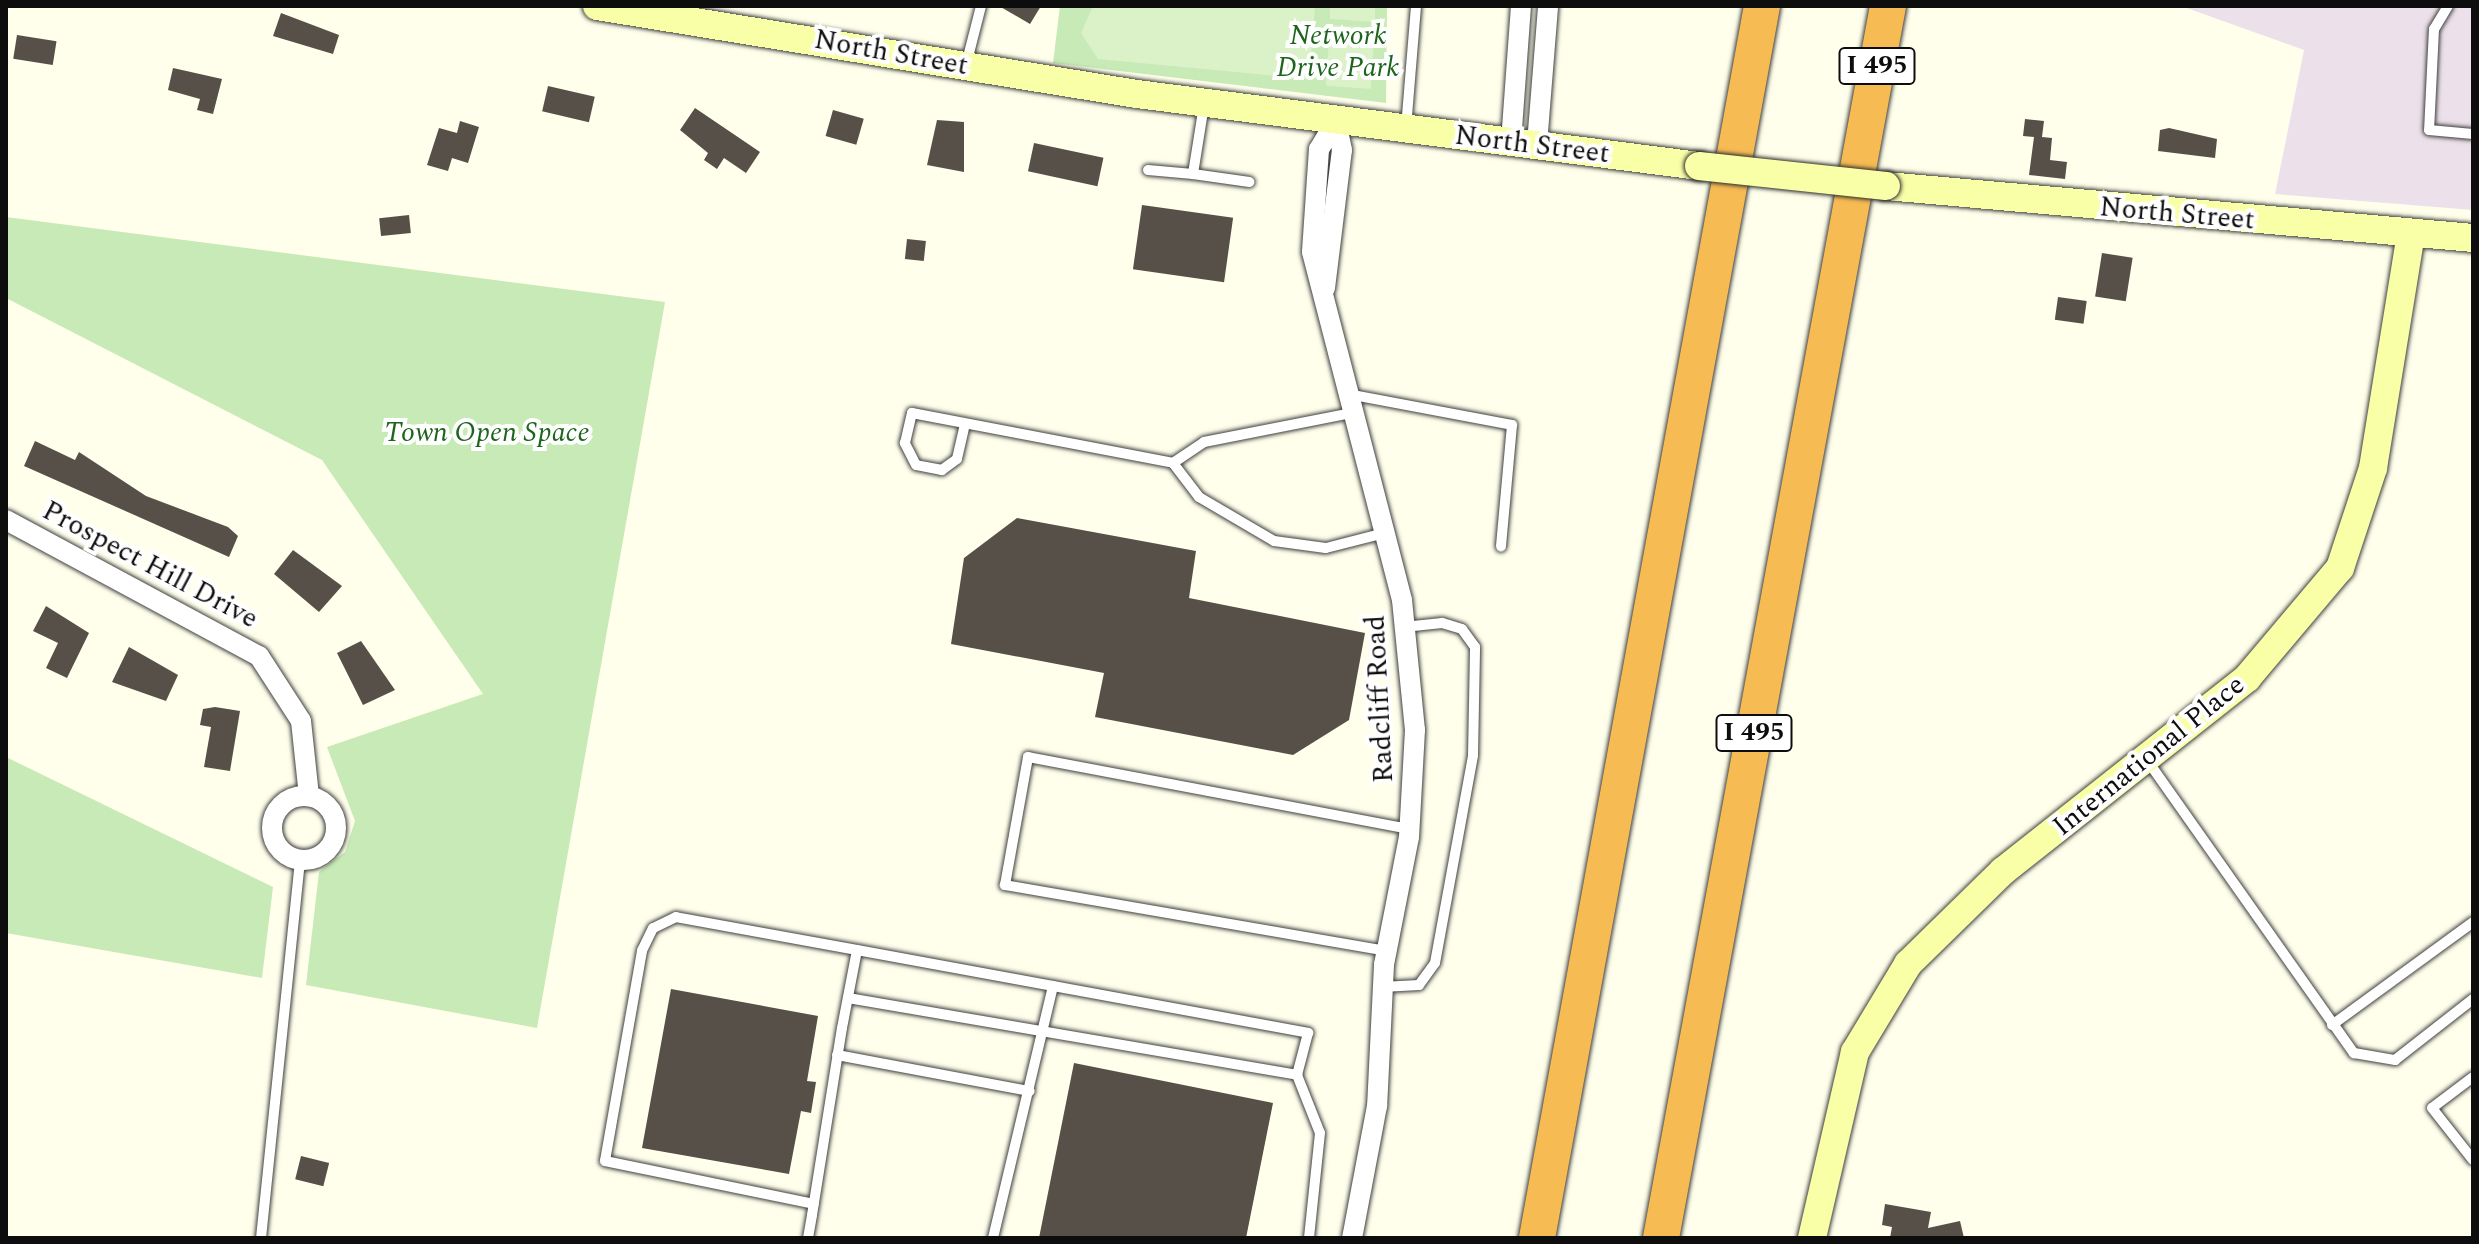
<!DOCTYPE html>
<style>
body{margin:0}
#map{position:relative;width:2479px;height:1244px;overflow:hidden;background:#ffffec;font-family:Spectral,serif}
div>[style]{position:absolute}
[style*='--x']{left:calc(var(--x)*1px);top:calc(var(--y)*1px);width:calc(var(--w)*1px);rotate:calc(var(--a)*1deg)}
.industrial>*{inset:0;background:#ece1eb}
.green>*{inset:0;background:#c7eab6}
.pitch>*{inset:0;background:#dbf1c8;transform-origin:0 0}
.building>*{inset:0;background:#565049;transform-origin:0 0}
.roads{filter:drop-shadow(0 0 2px #404040) drop-shadow(0 0 2px #404040)}
.service>*{height:10px;margin:-5px;padding:0 5px;transform-origin:5px;border-radius:5px;background:#fff}
.minor>*{height:20px;margin:-10px;padding:0 10px;transform-origin:10px;border-radius:10px;background:#fff}
.minor>.ring{margin:-10px;padding:0;box-sizing:content-box;background:none;border:20px solid #fff;border-radius:50%}
.secondary>*{height:28px;margin:-14px;padding:0 14px;transform-origin:14px;border-radius:14px;background:#f9ffa7}
.motorway>*{height:36px;margin:-18px;padding:0 18px;transform-origin:18px;border-radius:18px;background:#f7bb53}
.bridges{filter:drop-shadow(0 0 2px #2f2f2f) drop-shadow(0 0 2px #2f2f2f)}
.secondary-bridge>*{height:28px;margin:-14px;padding:0 14px;transform-origin:14px;border-radius:14px;background:#f9ffa7}
span{translate:-50% -50%;white-space:nowrap;text-align:center;line-height:1.15;-webkit-text-stroke:8px #fff;paint-order:stroke}
.shield-label span{padding:2px 6px;background:#fff;border:2px solid;border-radius:6px;-webkit-text-stroke-width:0}
.shield-label{font-size:26px;color:#0d0d0d;font-weight:700}
.park-label{font-size:28px;color:#1e651c;font-style:italic}
.street-label{font-size:28px;color:#0d0d0d}
.frame{position:absolute;inset:0;border:8px solid #0d0d0d;pointer-events:none}
</style>
<div id="map">
<div class="industrial">
<i style="clip-path:polygon(2181px 6px,2473px 6px,2473px 210px,2275px 194px,2304px 50px)"></i>
</div>
<div class="green">
<i style="clip-path:polygon(1060px 6px,1387px 6px,1386px 103px,1053px 63px)"></i>
<i style="clip-path:polygon(6px 217px,665px 302px,537px 1028px,306px 985px,319px 872px,345px 852px,355px 821px,327px 747px,483px 694px,322px 460px,6px 298px)"></i>
<i style="clip-path:polygon(6px 757px,273px 887px,262px 978px,6px 933px)"></i>
</div>
<div class="pitch">
<i style="clip-path:polygon(1093px 6px,1315px 6px,1309px 79px,1098px 59px,1081px 33px)"></i>
<i style="clip-path:polygon(1330px 6px,1375px 6px,1375px 22px,1330px 19px)"></i>
<i style="left:1330px;top:25px;width:45px;height:61px;rotate:4deg"></i>
</div>
<div class="building">
<i style="clip-path:polygon(999px 6px,1041px 6px,1030px 24px)"></i>
<i style="clip-path:polygon(281px 13px,339px 35px,333px 54px,273px 36px)"></i>
<i style="left:17px;top:35px;width:40px;height:24px;rotate:9deg"></i>
<i style="clip-path:polygon(173px 68px,222px 79px,213px 114px,197px 110px,200px 99px,168px 90px)"></i>
<i style="left:548px;top:86px;width:48px;height:26px;rotate:13deg"></i>
<i style="clip-path:polygon(695px 108px,760px 152px,746px 173px,724px 158px,717px 169px,704px 160px,708px 153px,680px 130px)"></i>
<i style="left:833px;top:110px;width:32px;height:27px;rotate:16deg"></i>
<i style="clip-path:polygon(2025px 119px,2044px 121px,2042px 137px,2052px 138px,2050px 160px,2067px 162px,2065px 179px,2029px 175px,2034px 137px,2023px 136px)"></i>
<i style="clip-path:polygon(937px 120px,964px 122px,964px 172px,927px 165px)"></i>
<i style="clip-path:polygon(460px 121px,479px 127px,468px 163px,452px 158px,448px 171px,427px 165px,439px 128px,457px 133px)"></i>
<i style="clip-path:polygon(2169px 128px,2217px 139px,2215px 158px,2158px 151px,2160px 130px)"></i>
<i style="left:1034px;top:143px;width:71px;height:29px;rotate:12deg"></i>
<i style="left:1142px;top:205px;width:92px;height:65px;rotate:8deg"></i>
<i style="left:409px;top:215px;width:18px;height:30px;rotate:84deg"></i>
<i style="left:907px;top:239px;width:19px;height:20px;rotate:6deg"></i>
<i style="left:2102px;top:253px;width:31px;height:44px;rotate:9deg"></i>
<i style="left:2058px;top:297px;width:29px;height:23px;rotate:8deg"></i>
<i style="clip-path:polygon(35px 441px,75px 460px,79px 452px,146px 496px,228px 527px,238px 536px,229px 557px,24px 466px)"></i>
<i style="clip-path:polygon(1017px 518px,1196px 551px,1189px 598px,1365px 633px,1349px 720px,1293px 755px,1095px 717px,1104px 673px,951px 644px,964px 558px)"></i>
<i style="clip-path:polygon(293px 550px,342px 586px,319px 612px,274px 574px)"></i>
<i style="clip-path:polygon(46px 606px,89px 633px,67px 678px,46px 668px,58px 643px,33px 631px)"></i>
<i style="clip-path:polygon(361px 641px,395px 690px,363px 705px,337px 653px)"></i>
<i style="clip-path:polygon(129px 647px,178px 675px,166px 701px,112px 682px)"></i>
<i style="clip-path:polygon(215px 707px,240px 711px,230px 771px,204px 767px,211px 727px,200px 725px,203px 709px)"></i>
<i style="clip-path:polygon(671px 989px,818px 1016px,807px 1081px,816px 1082px,811px 1113px,801px 1111px,789px 1174px,642px 1148px)"></i>
<i style="clip-path:polygon(1074px 1063px,1273px 1103px,1246px 1238px,1039px 1238px)"></i>
<i style="left:301px;top:1156px;width:29px;height:24px;rotate:14deg"></i>
<i style="clip-path:polygon(1885px 1204px,1931px 1212px,1928px 1228px,1960px 1221px,1964px 1238px,1890px 1238px,1892px 1227px,1882px 1225px)"></i>
</div>
<div class="roads">
<div class="service">
<i style="--x:2448;--y:6;--w:27;--a:121"></i>
<i style="--x:2434;--y:29;--w:101;--a:92.8"></i>
<i style="--x:2429;--y:130;--w:44;--a:5.2"></i>
<i style="--x:966;--y:65;--w:61;--a:-75.7"></i>
<i style="--x:1204;--y:105;--w:70;--a:99.1"></i>
<i style="--x:1193;--y:174;--w:57;--a:8.1"></i>
<i style="--x:1406;--y:128;--w:122;--a:-85.3"></i>
<i style="--x:1148;--y:170;--w:45;--a:5.1"></i>
<i style="--x:1348;--y:394;--w:167;--a:10.7"></i>
<i style="--x:1512;--y:425;--w:122;--a:95.2"></i>
<i style="--x:965;--y:424;--w:36;--a:103"></i>
<i style="--x:957;--y:459;--w:19;--a:144"></i>
<i style="--x:942;--y:470;--w:26;--a:-169"></i>
<i style="--x:916;--y:465;--w:25;--a:-117"></i>
<i style="--x:905;--y:443;--w:31;--a:-77"></i>
<i style="--x:912;--y:413;--w:266;--a:10.8"></i>
<i style="--x:1173;--y:463;--w:43;--a:52.6"></i>
<i style="--x:1199;--y:497;--w:87;--a:30.4"></i>
<i style="--x:1274;--y:541;--w:52;--a:7.7"></i>
<i style="--x:1326;--y:548;--w:61;--a:-14.3"></i>
<i style="--x:1173;--y:463;--w:37;--a:-34"></i>
<i style="--x:1204;--y:442;--w:151;--a:-11.1"></i>
<i style="--x:2147;--y:760;--w:359;--a:54.8"></i>
<i style="--x:2354;--y:1053;--w:42;--a:9.7"></i>
<i style="--x:2395;--y:1060;--w:99;--a:-38"></i>
<i style="--x:857;--y:950;--w:459;--a:10.4"></i>
<i style="--x:1308;--y:1033;--w:43;--a:104.7"></i>
<i style="--x:1297;--y:1075;--w:62;--a:68.4"></i>
<i style="--x:1320;--y:1133;--w:106;--a:96"></i>
<i style="--x:1387;--y:951;--w:388;--a:-170.2"></i>
<i style="--x:1005;--y:885;--w:130;--a:-79.8"></i>
<i style="--x:1028;--y:757;--w:389;--a:10.7"></i>
<i style="--x:1382;--y:987;--w:37;--a:-3"></i>
<i style="--x:1419;--y:985;--w:27;--a:-54"></i>
<i style="--x:1435;--y:963;--w:211;--a:-79.6"></i>
<i style="--x:1473;--y:755;--w:108;--a:-88.9"></i>
<i style="--x:1475;--y:647;--w:22;--a:-126"></i>
<i style="--x:1462;--y:629;--w:21;--a:-163"></i>
<i style="--x:1442;--y:623;--w:36;--a:174"></i>
<i style="--x:848;--y:998;--w:456;--a:9.7"></i>
<i style="--x:2332;--y:1025;--w:175;--a:-36.1"></i>
<i style="--x:837;--y:1055;--w:196;--a:10.6"></i>
<i style="--x:2473;--y:1077;--w:51;--a:142.9"></i>
<i style="--x:2432;--y:1108;--w:66;--a:51.7"></i>
<i style="--x:261;--y:1238;--w:380;--a:-84.1"></i>
<i style="--x:808;--y:1238;--w:23;--a:-80"></i>
<i style="--x:812;--y:1215;--w:189;--a:-80.9"></i>
<i style="--x:842;--y:1028;--w:79;--a:-79.1"></i>
<i style="--x:857;--y:950;--w:184;--a:-169.7"></i>
<i style="--x:676;--y:917;--w:25;--a:154"></i>
<i style="--x:653;--y:928;--w:25;--a:116"></i>
<i style="--x:642;--y:951;--w:213;--a:100"></i>
<i style="--x:605;--y:1161;--w:213;--a:11.6"></i>
<i style="--x:993;--y:1238;--w:259;--a:-76.6"></i>
</div>
<div class="minor">
<i style="--x:1336;--y:121;--w:33;--a:121"></i>
<i style="--x:1319;--y:149;--w:103;--a:93.9"></i>
<i style="--x:1312;--y:252;--w:359;--a:75.5"></i>
<i style="--x:1402;--y:600;--w:131;--a:84.3"></i>
<i style="--x:1415;--y:730;--w:107;--a:93.2"></i>
<i style="--x:1409;--y:837;--w:130;--a:101.1"></i>
<i style="--x:1384;--y:965;--w:141;--a:92.8"></i>
<i style="--x:1377;--y:1106;--w:134;--a:100.7"></i>
<i style="--x:1511;--y:142;--w:136;--a:-85.8"></i>
<i style="--x:1537;--y:144;--w:138;--a:-85.4"></i>
<i style="--x:1325;--y:288;--w:139;--a:-83"></i>
<i style="--x:1342;--y:150;--w:30;--a:-102"></i>
<i style="--x:6;--y:520;--w:287;--a:28.3"></i>
<i style="--x:259;--y:656;--w:77;--a:57.1"></i>
<i style="--x:301;--y:721;--w:75;--a:83.9"></i>
<i class="ring" style="left:272px;top:796px;width:44px;height:44px"></i>
</div>
<div class="secondary">
<i style="--x:597;--y:6;--w:547;--a:9.26"></i>
<i style="--x:1137;--y:94;--w:567;--a:7.3"></i>
<i style="--x:1886;--y:186;--w:589;--a:5.06"></i>
<i style="--x:1812;--y:1238;--w:191;--a:-77"></i>
<i style="--x:1855;--y:1052;--w:103;--a:-58.9"></i>
<i style="--x:1908;--y:964;--w:133;--a:-44.4"></i>
<i style="--x:2003;--y:871;--w:311;--a:-38.3"></i>
<i style="--x:2247;--y:678;--w:144;--a:-49.8"></i>
<i style="--x:2340;--y:568;--w:105;--a:-71.7"></i>
<i style="--x:2373;--y:468;--w:238;--a:-80.8"></i>
</div>
<div class="motorway">
<i style="--x:1537;--y:1238;--w:1252;--a:-79.65"></i>
<i style="--x:1661;--y:1238;--w:1253;--a:-79.56"></i>
</div>
</div>
<div class="bridges">
<div class="secondary-bridge">
<i style="--x:1699;--y:166;--w:188;--a:6.1"></i>
</div>
</div>
<div class="shield-label">
<span style="left:1877px;top:66px">I 495</span>
<span style="left:1754px;top:733px">I 495</span>
</div>
<div class="park-label">
<span style="left:1338px;top:52px">Network<br>Drive Park</span>
<span style="left:487px;top:433px">Town Open Space</span>
</div>
<div class="street-label">
<span style="left:891px;top:53px;rotate:10deg">North Street</span>
<span style="left:1532px;top:145px;rotate:7deg">North Street</span>
<span style="left:2177px;top:214px;rotate:5deg">North Street</span>
<span style="left:150px;top:565px;rotate:28deg">Prospect Hill Drive</span>
<span style="left:1380px;top:699px;rotate:-93deg">Radcliff Road</span>
<span style="left:2149px;top:756px;rotate:-39deg">International Place</span>
</div>
<div class="frame"></div>
</div>
